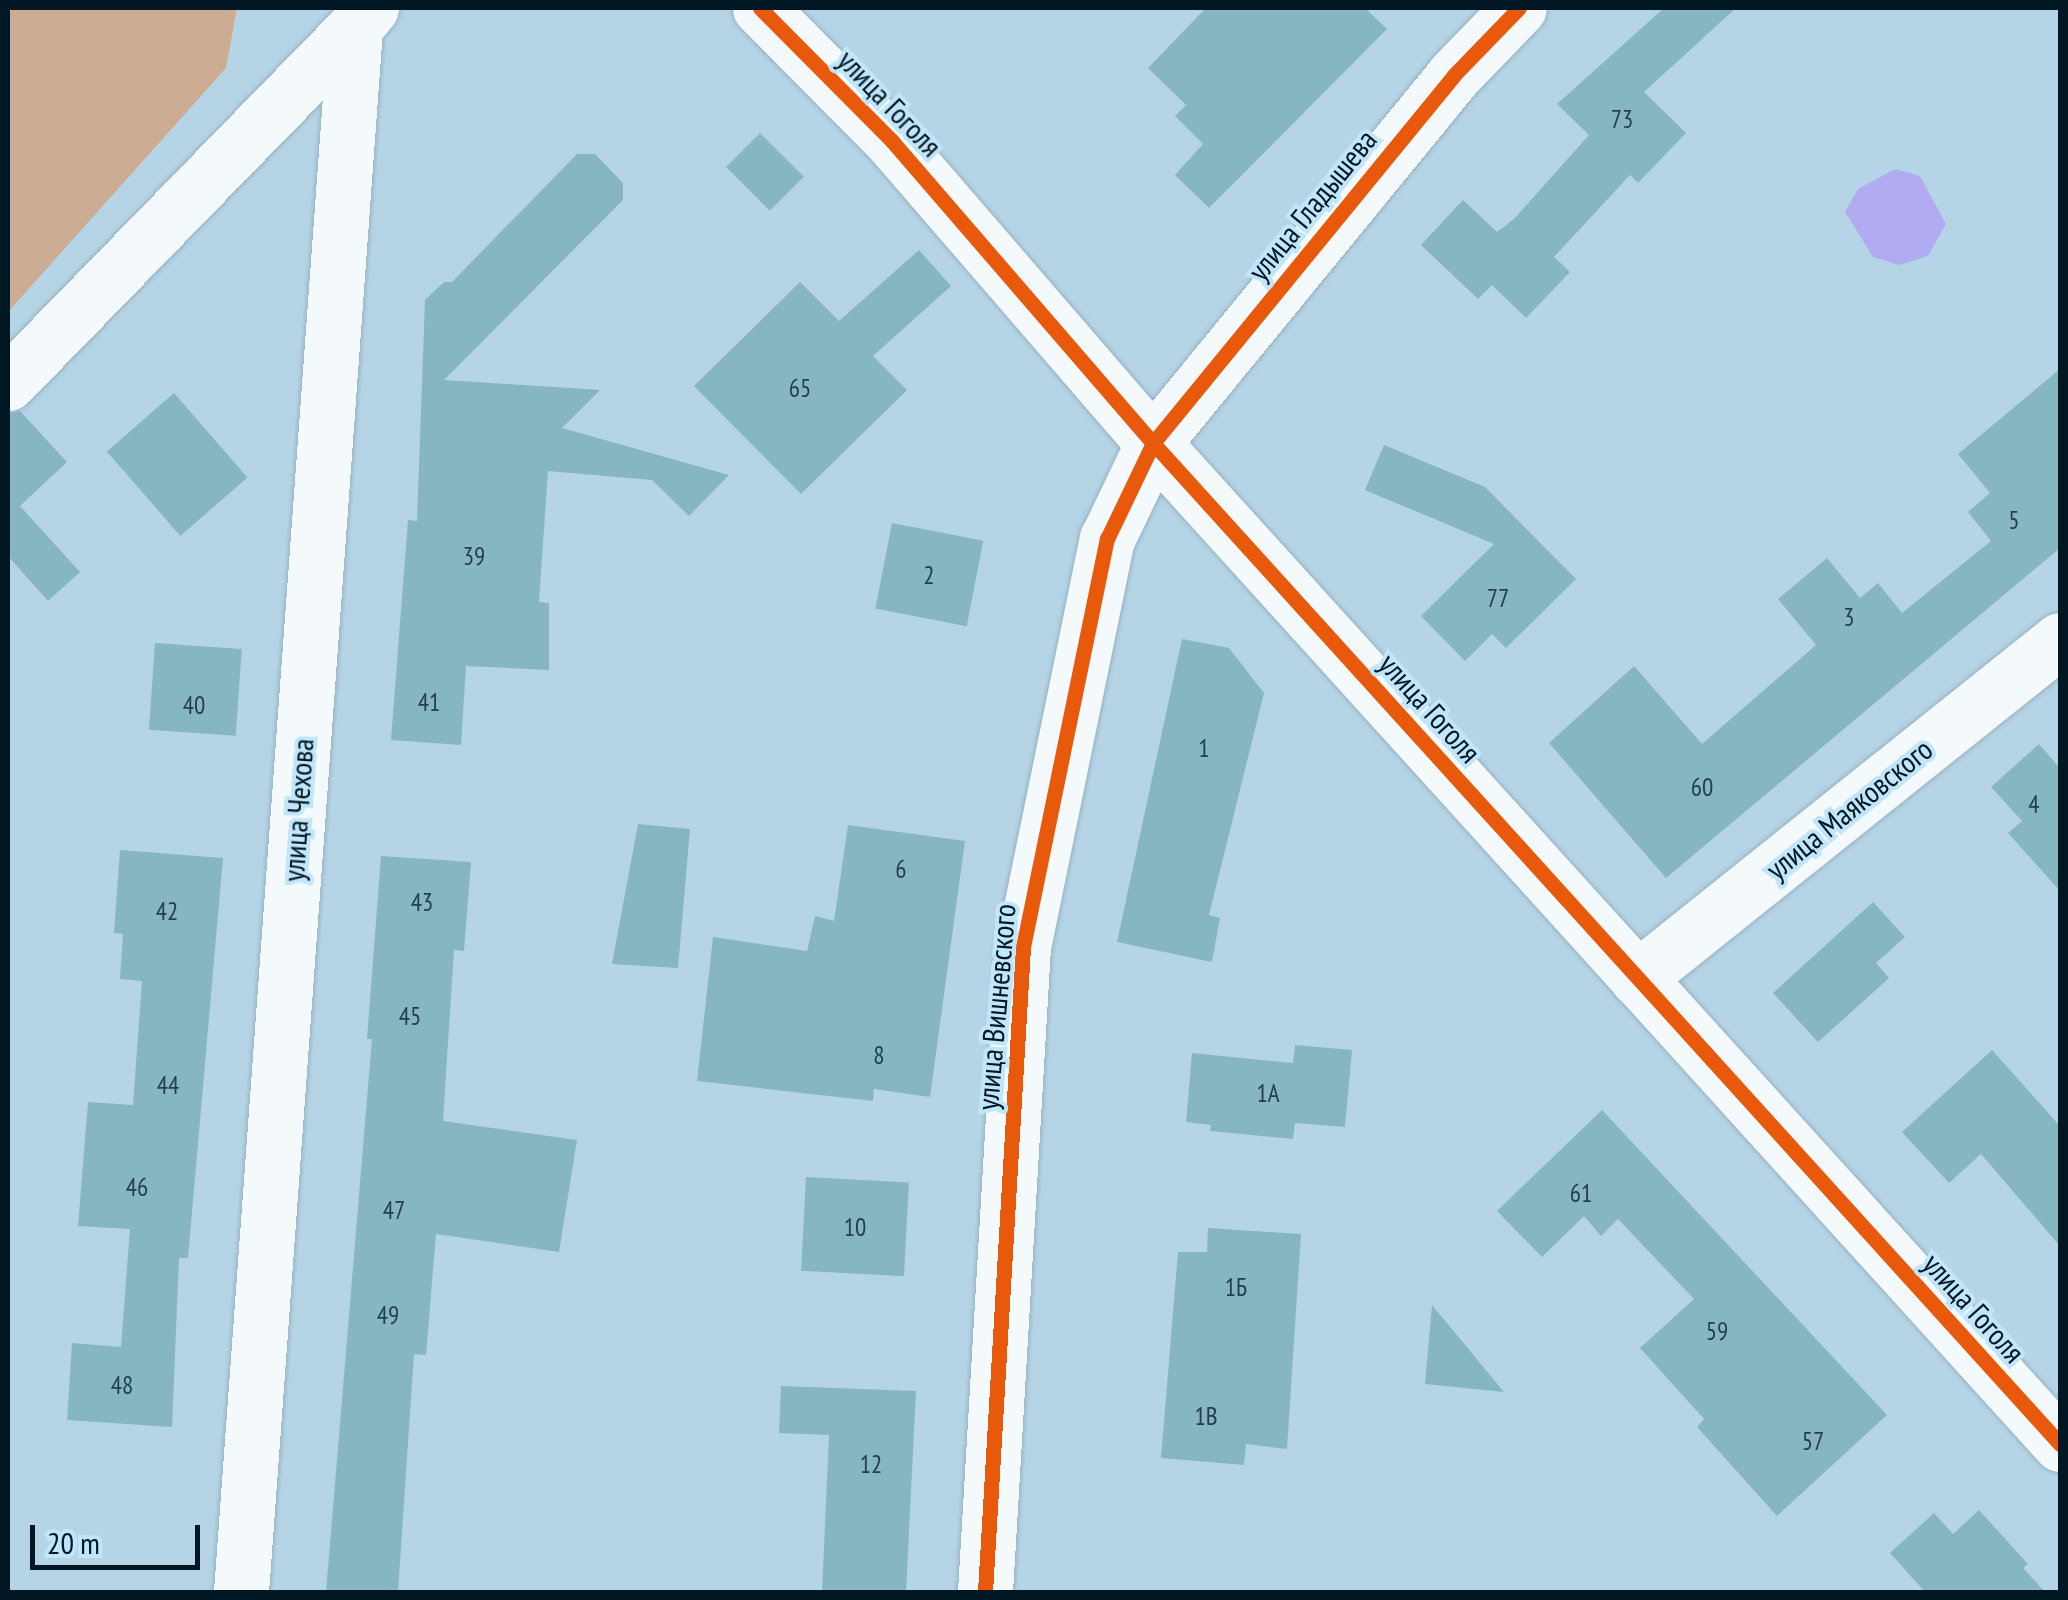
<!DOCTYPE html>
<meta charset="utf-8">
<style>
body{margin:0}
#map{position:relative;width:2068px;height:1600px;overflow:hidden;background:#b5d5e7;font-family:"PT Sans Narrow",sans-serif}
div>[style]{position:absolute}
[style*='--x']{left:calc(var(--x)*1px);top:calc(var(--y)*1px);width:calc(var(--w)*1px);rotate:calc(var(--a)*1deg)}
.green>*{inset:0;background:#cdac94}
.water>*{inset:0;background:#b1acf1}
.building>*{inset:0;background:#87b6c3;transform-origin:0 0}
.roads{filter:drop-shadow(0 0 2px #98b2c0) drop-shadow(0 0 2px #98b2c0)}
.street>*{height:55px;margin:-27.5px;padding:0 27.5px;transform-origin:27.5px;border-radius:27.5px;background:#f4f9fb}
.cycleway>*{height:15px;margin:-7.5px;padding:0 7.5px;transform-origin:7.5px;border-radius:7.5px;background:#e8590c}
span{translate:-50% -50%;white-space:nowrap;text-align:center;line-height:1.15;-webkit-text-stroke:8px #c1e5f9;paint-order:stroke}
.number-label{font-size:25px;color:#223f4b}
.number-label span{-webkit-text-stroke-width:0}
.street-label{font-size:30px;color:#011723}
.frame{position:absolute;inset:0;border:10px solid #011723;pointer-events:none}
.scale{position:absolute;left:30px;top:1525px;width:170px;height:45px;box-sizing:border-box;border:5px solid #011723;border-top:0;padding-left:12px;font-size:30px;line-height:35px;white-space:nowrap;color:#011723;-webkit-text-stroke:8px #c1e5f9;paint-order:stroke}
</style>
<div id="map">
<div class="green">
<i style="clip-path:polygon(8px 8px,237px 8px,226px 68px,8px 312px)"></i>
</div>
<div class="water">
<i style="clip-path:polygon(1895px 169px,1920px 176px,1946px 224px,1928px 256px,1899px 265px,1873px 257px,1845px 212px,1858px 189px)"></i>
</div>
<div class="building">
<i style="clip-path:polygon(1206px 8px,1365px 8px,1387px 29px,1209px 208px,1175px 175px,1203px 144px,1175px 116px,1186px 105px,1148px 68px)"></i>
<i style="clip-path:polygon(1664px 8px,1736px 8px,1644px 92px,1686px 133px,1638px 183px,1630px 175px,1554px 257px,1570px 272px,1526px 318px,1492px 285px,1478px 299px,1421px 245px,1463px 200px,1497px 232px,1514px 219px,1589px 135px,1557px 104px)"></i>
<i style="left:760px;top:133px;width:62px;height:48px;rotate:45deg"></i>
<i style="clip-path:polygon(577px 154px,595px 154px,623px 183px,623px 200px,444px 380px,600px 390px,562px 428px,729px 475px,689px 516px,652px 480px,548px 471px,539px 602px,549px 603px,549px 670px,466px 666px,461px 745px,391px 740px,408px 520px,417px 521px,425px 300px,444px 282px,452px 282px)"></i>
<i style="clip-path:polygon(919px 250px,951px 286px,873px 356px,907px 390px,801px 494px,694px 386px,800px 282px,839px 321px)"></i>
<i style="clip-path:polygon(2060px 369px,2060px 548px,1666px 878px,1549px 743px,1634px 666px,1702px 744px,1816px 645px,1778px 599px,1827px 558px,1860px 598px,1878px 583px,1902px 613px,1991px 541px,1968px 512px,1990px 493px,1958px 454px)"></i>
<i style="left:174px;top:393px;width:112px;height:89px;rotate:49deg"></i>
<i style="clip-path:polygon(20px 411px,67px 462px,20px 506px,80px 572px,48px 601px,8px 556px,8px 413px)"></i>
<i style="clip-path:polygon(1384px 445px,1485px 487px,1576px 579px,1506px 648px,1492px 634px,1465px 661px,1421px 616px,1494px 544px,1365px 490px)"></i>
<i style="left:892px;top:523px;width:93px;height:87px;rotate:11deg"></i>
<i style="clip-path:polygon(1182px 639px,1229px 648px,1264px 693px,1209px 915px,1220px 918px,1212px 962px,1117px 942px)"></i>
<i style="left:155px;top:643px;width:87px;height:87px;rotate:4deg"></i>
<i style="clip-path:polygon(2039px 744px,2060px 768px,2060px 891px,2008px 833px,2022px 821px,1991px 787px)"></i>
<i style="clip-path:polygon(638px 824px,690px 829px,678px 968px,612px 964px)"></i>
<i style="clip-path:polygon(848px 825px,965px 841px,930px 1097px,874px 1089px,873px 1101px,697px 1081px,713px 937px,807px 951px,815px 916px,834px 921px)"></i>
<i style="clip-path:polygon(120px 850px,223px 858px,188px 1258px,179px 1258px,172px 1427px,67px 1420px,72px 1343px,121px 1347px,130px 1229px,78px 1226px,88px 1102px,133px 1105px,142px 981px,120px 979px,123px 934px,114px 933px)"></i>
<i style="clip-path:polygon(381px 856px,471px 862px,464px 951px,454px 950px,443px 1121px,577px 1140px,559px 1252px,436px 1234px,426px 1355px,414px 1354px,398px 1592px,326px 1592px,372px 1039px,367px 1039px)"></i>
<i style="clip-path:polygon(1873px 902px,1905px 937px,1876px 963px,1889px 978px,1818px 1042px,1773px 993px)"></i>
<i style="clip-path:polygon(1295px 1045px,1352px 1050px,1345px 1127px,1295px 1123px,1293px 1139px,1210px 1131px,1211px 1125px,1186px 1122px,1192px 1053px,1293px 1063px)"></i>
<i style="clip-path:polygon(1992px 1050px,2060px 1126px,2060px 1246px,1981px 1154px,1949px 1183px,1902px 1132px)"></i>
<i style="clip-path:polygon(1602px 1110px,1887px 1415px,1777px 1516px,1697px 1427px,1704px 1419px,1640px 1348px,1694px 1299px,1618px 1219px,1601px 1236px,1584px 1216px,1542px 1257px,1497px 1211px)"></i>
<i style="left:806px;top:1177px;width:103px;height:94px;rotate:3deg"></i>
<i style="clip-path:polygon(1208px 1228px,1301px 1234px,1287px 1449px,1246px 1444px,1244px 1465px,1161px 1458px,1178px 1252px,1207px 1252px)"></i>
<i style="clip-path:polygon(1432px 1305px,1504px 1392px,1425px 1384px)"></i>
<i style="clip-path:polygon(781px 1386px,916px 1391px,906px 1592px,822px 1592px,829px 1435px,779px 1433px)"></i>
<i style="clip-path:polygon(1979px 1510px,2028px 1564px,2023px 1568px,2045px 1592px,1925px 1592px,1890px 1553px,1934px 1513px,1953px 1534px)"></i>
</div>
<div class="roads">
<div class="street">
<i style="--x:760;--y:8;--w:187;--a:45.2"></i>
<i style="--x:892;--y:141;--w:399;--a:49.2"></i>
<i style="--x:1153;--y:443;--w:1351;--a:47.82"></i>
<i style="--x:8;--y:383;--w:497;--a:-45.7"></i>
<i style="--x:1637;--y:978;--w:541;--a:-38.63"></i>
<i style="--x:241;--y:1592;--w:1569;--a:-85.83"></i>
<i style="--x:355;--y:27;--w:25;--a:-50"></i>
<i style="--x:985;--y:1592;--w:646;--a:-86.63"></i>
<i style="--x:1023;--y:947;--w:417;--a:-78.4"></i>
<i style="--x:1107;--y:539;--w:106;--a:-64.4"></i>
<i style="--x:1153;--y:443;--w:475;--a:-50.7"></i>
<i style="--x:1454;--y:75;--w:93;--a:-45.9"></i>
</div>
</div>
<div class="cycleway">
<i style="--x:760;--y:8;--w:187;--a:45.2"></i>
<i style="--x:892;--y:141;--w:399;--a:49.2"></i>
<i style="--x:1153;--y:443;--w:1351;--a:47.82"></i>
<i style="--x:985;--y:1592;--w:646;--a:-86.63"></i>
<i style="--x:1023;--y:947;--w:417;--a:-78.4"></i>
<i style="--x:1107;--y:539;--w:106;--a:-64.4"></i>
<i style="--x:1153;--y:443;--w:475;--a:-50.7"></i>
<i style="--x:1454;--y:75;--w:93;--a:-45.9"></i>
</div>
<div class="number-label">
<span style="left:1622px;top:119px">73</span>
<span style="left:800px;top:388px">65</span>
<span style="left:2014px;top:520px">5</span>
<span style="left:474px;top:556px">39</span>
<span style="left:929px;top:575px">2</span>
<span style="left:1498px;top:598px">77</span>
<span style="left:1849px;top:617px">3</span>
<span style="left:429px;top:702px">41</span>
<span style="left:194px;top:705px">40</span>
<span style="left:1204px;top:748px">1</span>
<span style="left:1702px;top:787px">60</span>
<span style="left:2034px;top:804px">4</span>
<span style="left:901px;top:869px">6</span>
<span style="left:422px;top:902px">43</span>
<span style="left:167px;top:911px">42</span>
<span style="left:410px;top:1016px">45</span>
<span style="left:879px;top:1055px">8</span>
<span style="left:168px;top:1085px">44</span>
<span style="left:1268px;top:1093px">1А</span>
<span style="left:137px;top:1187px">46</span>
<span style="left:1581px;top:1193px">61</span>
<span style="left:394px;top:1210px">47</span>
<span style="left:855px;top:1227px">10</span>
<span style="left:1236px;top:1287px">1Б</span>
<span style="left:388px;top:1315px">49</span>
<span style="left:1717px;top:1331px">59</span>
<span style="left:122px;top:1385px">48</span>
<span style="left:1206px;top:1416px">1В</span>
<span style="left:1813px;top:1441px">57</span>
<span style="left:871px;top:1464px">12</span>
</div>
<div class="street-label">
<span style="left:890px;top:103px;rotate:46deg">улица Гоголя</span>
<span style="left:1312px;top:205px;rotate:-51deg">улица Гладышева</span>
<span style="left:1430px;top:708px;rotate:48deg">улица Гоголя</span>
<span style="left:1849px;top:809px;rotate:-39deg">улица Маяковского</span>
<span style="left:298px;top:810px;rotate:-86deg">улица Чехова</span>
<span style="left:996px;top:1007px;rotate:-85deg">улица Вишневского</span>
<span style="left:1974px;top:1308px;rotate:48deg">улица Гоголя</span>
</div>
<div class="frame"></div>
<div class="scale">20 m</div>
</div>
